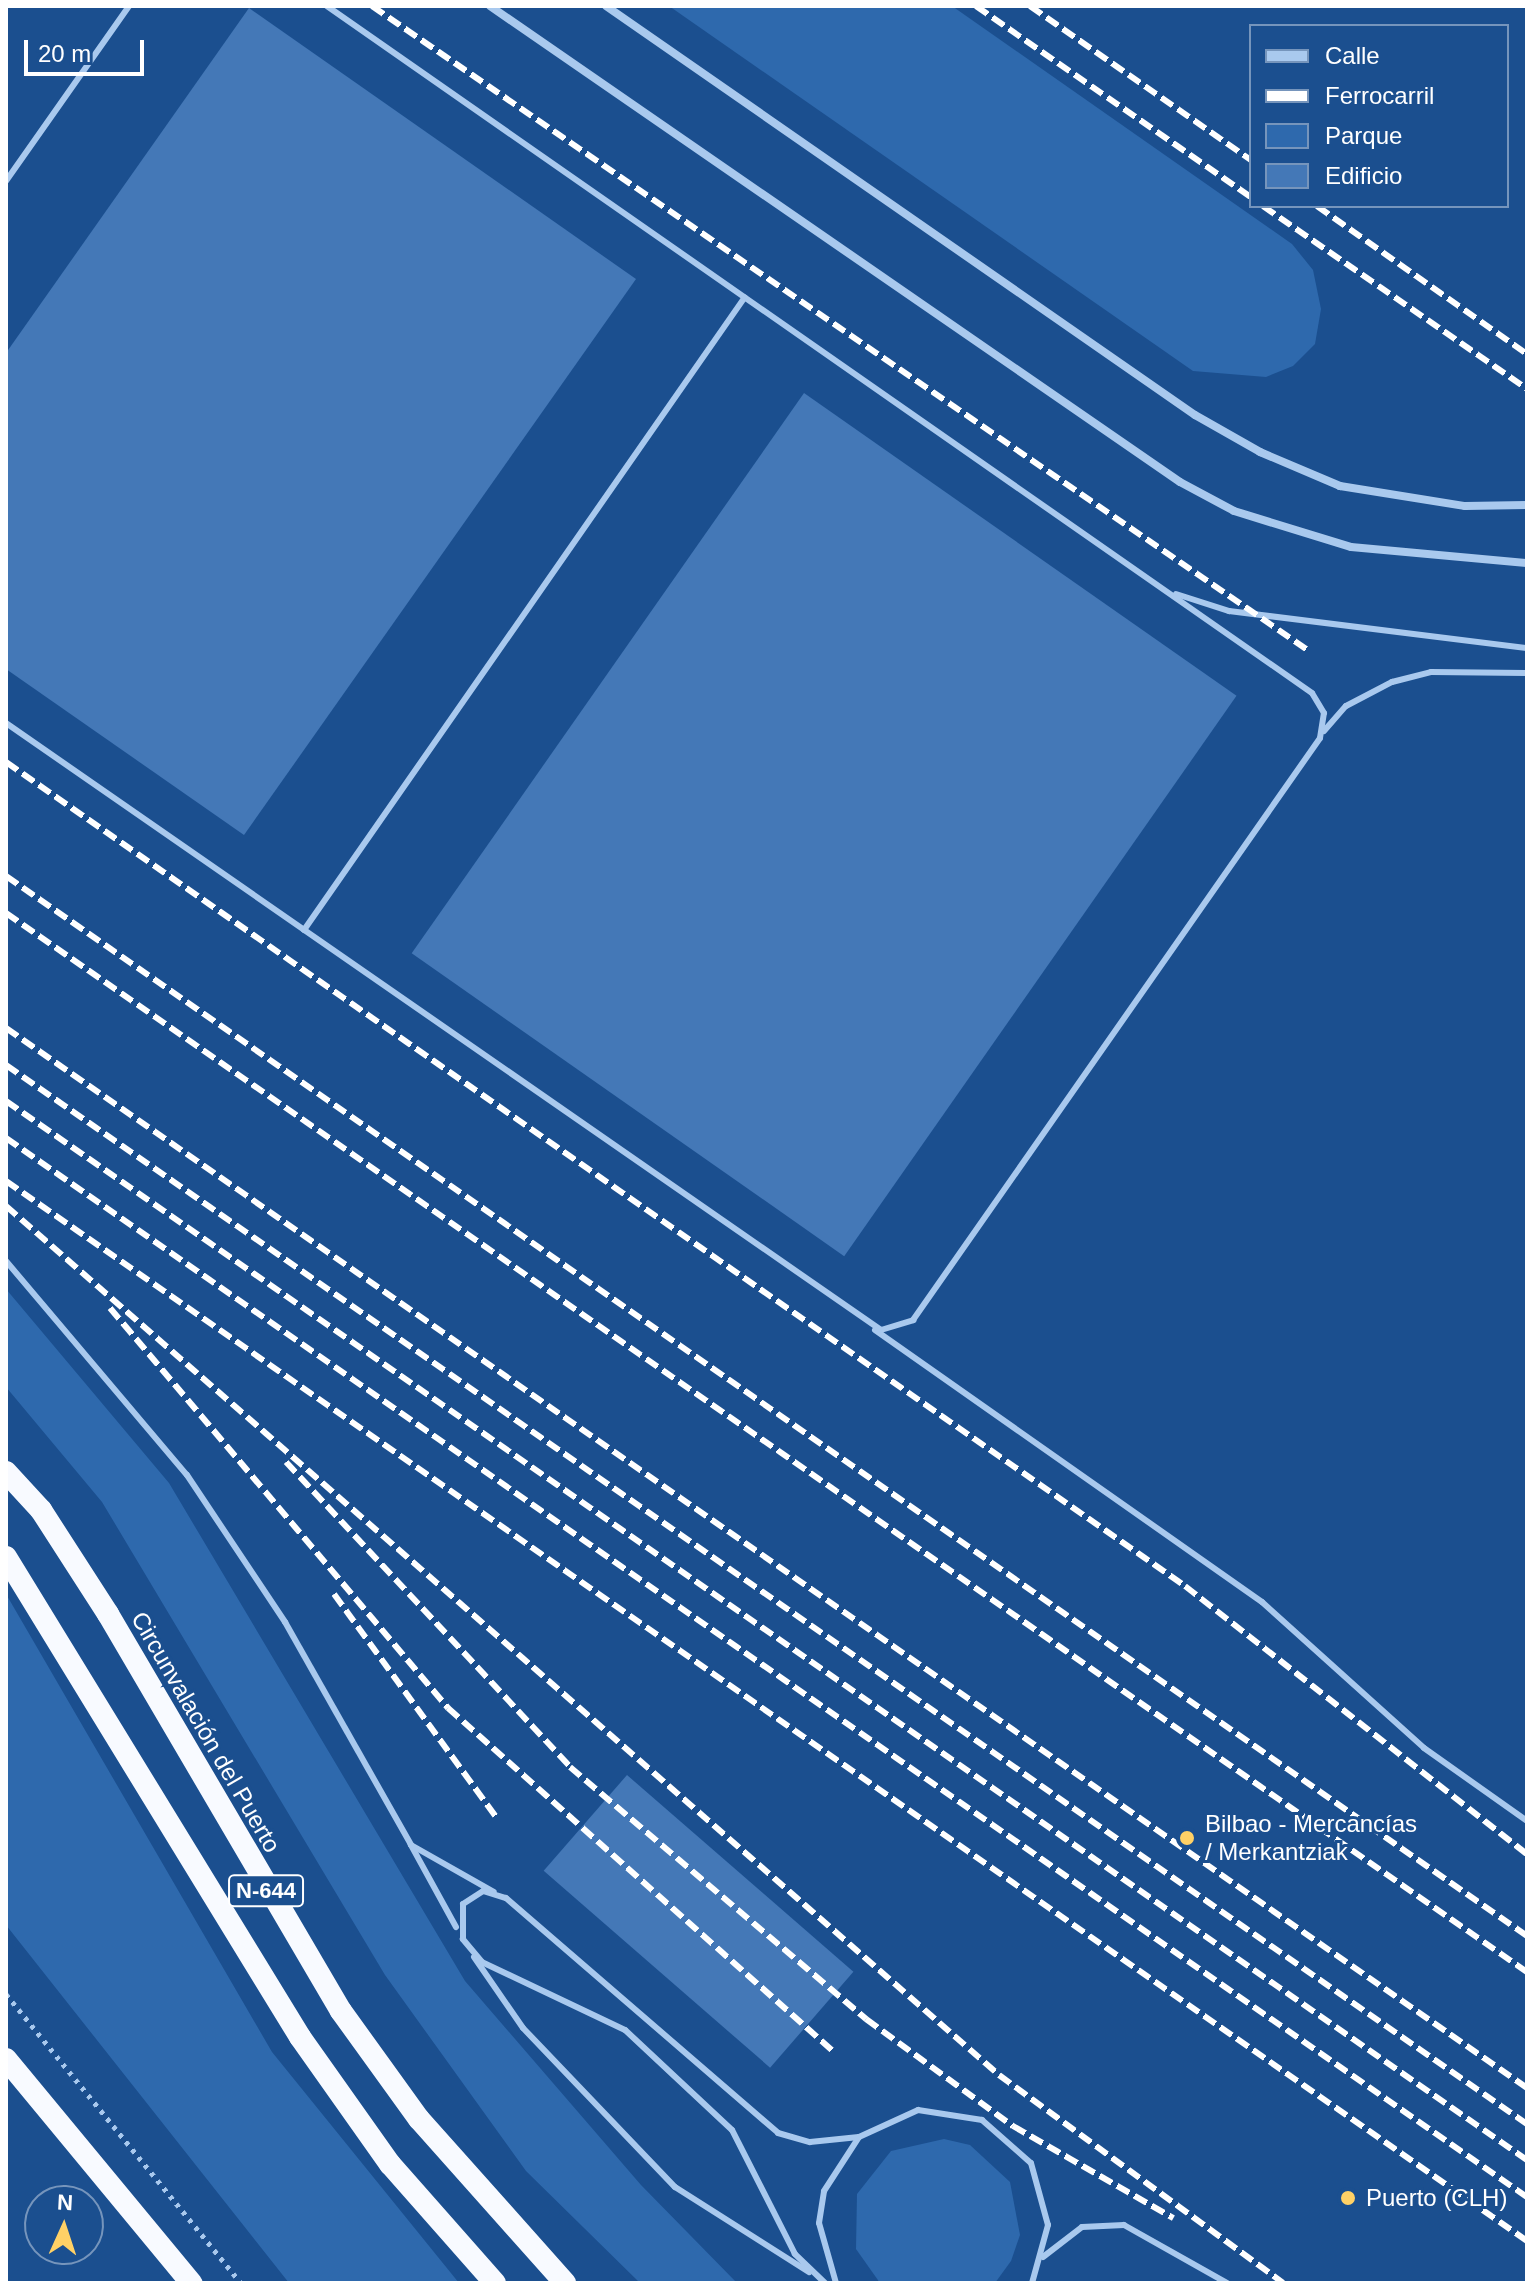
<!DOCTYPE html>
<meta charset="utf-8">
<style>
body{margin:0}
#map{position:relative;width:1533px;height:2289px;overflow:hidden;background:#1b4f8f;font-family:Helvetica,sans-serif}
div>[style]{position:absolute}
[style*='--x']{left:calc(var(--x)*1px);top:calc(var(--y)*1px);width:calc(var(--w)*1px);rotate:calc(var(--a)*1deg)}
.green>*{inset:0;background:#2e69ad}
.building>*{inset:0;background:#4478b7;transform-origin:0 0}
.path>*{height:5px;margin-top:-2.5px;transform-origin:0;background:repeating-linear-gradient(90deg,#a9c9ee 0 4px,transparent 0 10px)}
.service>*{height:6px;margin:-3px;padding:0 3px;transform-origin:3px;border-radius:3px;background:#a9c9ee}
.minor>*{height:8px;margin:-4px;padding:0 4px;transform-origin:4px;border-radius:4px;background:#a9c9ee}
.trunk>*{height:22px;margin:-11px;padding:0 11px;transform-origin:11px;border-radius:11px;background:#f8faff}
.rail>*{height:6px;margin-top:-3px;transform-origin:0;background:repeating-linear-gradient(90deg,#fff 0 14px,transparent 0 20px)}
.dots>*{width:22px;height:22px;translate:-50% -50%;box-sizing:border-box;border:4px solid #1b4f8f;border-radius:50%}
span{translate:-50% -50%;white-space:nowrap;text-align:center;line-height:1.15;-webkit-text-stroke:6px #1b4f8f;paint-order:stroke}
.shield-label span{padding:2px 6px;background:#1b4f8f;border:2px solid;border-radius:6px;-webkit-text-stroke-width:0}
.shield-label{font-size:22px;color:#fff;font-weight:700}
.street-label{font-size:24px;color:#fff}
.poi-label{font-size:24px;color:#fff}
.left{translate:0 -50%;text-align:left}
.frame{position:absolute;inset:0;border:8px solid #fff;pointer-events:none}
.legend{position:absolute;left:1249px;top:24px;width:260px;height:184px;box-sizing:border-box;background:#1b4f8f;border:2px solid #7695bc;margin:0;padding:10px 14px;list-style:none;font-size:24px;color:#fff}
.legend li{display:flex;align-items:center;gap:16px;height:40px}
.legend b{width:40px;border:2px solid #7695bc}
.north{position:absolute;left:24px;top:2185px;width:80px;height:80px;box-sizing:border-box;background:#1b4f8f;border:2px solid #7695bc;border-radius:50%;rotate:3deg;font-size:22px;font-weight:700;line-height:32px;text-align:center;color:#fff}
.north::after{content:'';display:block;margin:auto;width:28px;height:36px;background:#ffd166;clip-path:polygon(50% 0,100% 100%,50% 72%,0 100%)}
.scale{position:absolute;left:24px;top:40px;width:120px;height:36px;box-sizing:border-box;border:4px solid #fff;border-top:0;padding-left:10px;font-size:24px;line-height:28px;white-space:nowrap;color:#fff;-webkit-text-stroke:6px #1b4f8f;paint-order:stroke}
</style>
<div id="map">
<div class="green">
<i style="clip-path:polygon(669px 6px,952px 6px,1292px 244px,1313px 270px,1321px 309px,1315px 344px,1293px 366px,1266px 377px,1193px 371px)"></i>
<i style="clip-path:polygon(6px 1289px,169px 1483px,465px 1981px,641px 2185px,737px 2283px,640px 2283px,526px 2171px,385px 1975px,102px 1502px,6px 1387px)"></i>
<i style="clip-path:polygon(6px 1594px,272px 2052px,459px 2283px,289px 2283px,6px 1925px)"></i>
<i style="clip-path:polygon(944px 2139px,970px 2145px,1010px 2182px,1020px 2235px,1011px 2261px,995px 2283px,880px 2283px,856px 2249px,857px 2194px,891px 2151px)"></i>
</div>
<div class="building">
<i style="clip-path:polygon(249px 8px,636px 279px,244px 835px,6px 669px,6px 353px)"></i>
<i style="left:804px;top:393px;width:528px;height:684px;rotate:35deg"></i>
<i style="left:627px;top:1775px;width:300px;height:127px;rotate:41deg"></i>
</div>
<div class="path">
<i style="--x:6;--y:1994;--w:372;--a:50.9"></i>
</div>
<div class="service">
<i style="--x:6;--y:181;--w:214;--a:-54.9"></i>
<i style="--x:1176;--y:594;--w:56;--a:17.8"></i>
<i style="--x:1229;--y:611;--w:300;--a:7.1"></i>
<i style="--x:6;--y:723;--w:1065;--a:34.75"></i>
<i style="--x:881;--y:1330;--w:34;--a:-17"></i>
<i style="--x:913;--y:1320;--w:710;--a:-55.03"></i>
<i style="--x:1320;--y:738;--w:25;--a:-81"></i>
<i style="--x:1324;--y:713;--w:23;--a:-121"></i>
<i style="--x:1312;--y:693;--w:1201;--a:-145.11"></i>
<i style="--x:1324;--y:731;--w:33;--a:-49"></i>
<i style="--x:1346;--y:706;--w:52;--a:-27.6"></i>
<i style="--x:1392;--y:682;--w:40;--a:-14.4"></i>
<i style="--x:1431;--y:672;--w:96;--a:0.6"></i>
<i style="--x:304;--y:930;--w:771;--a:-55.14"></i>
<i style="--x:6;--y:1261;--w:280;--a:49.8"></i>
<i style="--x:187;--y:1475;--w:177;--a:56.3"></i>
<i style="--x:285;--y:1622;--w:256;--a:60.5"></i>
<i style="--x:875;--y:1330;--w:473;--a:35.1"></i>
<i style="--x:1262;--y:1602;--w:218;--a:42"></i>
<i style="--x:1424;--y:1748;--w:126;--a:35.3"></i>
<i style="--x:456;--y:1927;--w:94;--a:-118.8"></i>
<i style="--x:411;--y:1845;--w:95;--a:29.5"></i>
<i style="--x:474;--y:1957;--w:86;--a:55.4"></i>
<i style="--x:523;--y:2028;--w:220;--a:46.3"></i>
<i style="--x:675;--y:2187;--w:159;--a:32.4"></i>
<i style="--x:1043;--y:2257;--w:49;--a:-37.6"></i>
<i style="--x:1082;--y:2227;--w:42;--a:-2.7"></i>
<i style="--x:1124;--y:2225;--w:118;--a:29.4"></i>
<i style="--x:825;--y:2283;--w:42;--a:-136"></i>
<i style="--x:795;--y:2254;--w:139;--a:-116.9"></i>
<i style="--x:732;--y:2130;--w:146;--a:-136.9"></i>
<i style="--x:625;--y:2030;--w:158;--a:-154.6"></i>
<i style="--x:482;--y:1962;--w:30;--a:-130"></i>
<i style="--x:463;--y:1939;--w:35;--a:-90"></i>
<i style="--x:463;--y:1904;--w:24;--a:-33"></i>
<i style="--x:483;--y:1891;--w:24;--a:17"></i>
<i style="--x:506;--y:1898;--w:359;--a:40.8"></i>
<i style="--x:778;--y:2133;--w:33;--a:16"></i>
<i style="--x:810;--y:2142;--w:49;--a:-5.8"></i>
<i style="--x:836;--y:2283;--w:62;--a:-105.8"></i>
<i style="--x:819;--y:2223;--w:32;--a:-81"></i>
<i style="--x:824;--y:2191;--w:64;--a:-57.1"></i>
<i style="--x:859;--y:2137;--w:65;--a:-24.6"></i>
<i style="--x:918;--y:2110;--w:65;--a:8.9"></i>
<i style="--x:982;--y:2120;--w:65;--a:41.3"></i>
<i style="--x:1031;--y:2163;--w:64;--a:74.7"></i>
<i style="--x:1048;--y:2225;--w:60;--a:105.4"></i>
</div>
<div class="minor">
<i style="--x:490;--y:6;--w:838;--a:34.6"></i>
<i style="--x:1180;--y:482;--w:61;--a:28.2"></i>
<i style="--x:1234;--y:511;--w:122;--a:17.1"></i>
<i style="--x:1351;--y:547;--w:177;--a:5.2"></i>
<i style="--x:606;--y:6;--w:717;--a:34.78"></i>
<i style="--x:1195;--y:415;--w:75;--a:29.6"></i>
<i style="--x:1260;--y:452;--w:87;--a:23"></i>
<i style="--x:1340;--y:486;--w:127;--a:9.1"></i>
<i style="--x:1465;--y:506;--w:62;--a:-0.9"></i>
</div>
<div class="trunk">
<i style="--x:6;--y:1472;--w:52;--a:47.4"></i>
<i style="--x:41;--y:1510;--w:124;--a:57.2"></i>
<i style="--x:108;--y:1614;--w:460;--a:59.6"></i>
<i style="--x:341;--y:2011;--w:133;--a:54.2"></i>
<i style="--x:419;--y:2119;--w:220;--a:48.3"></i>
<i style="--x:6;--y:1557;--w:563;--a:58.51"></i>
<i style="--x:300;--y:2037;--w:156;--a:54.7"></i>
<i style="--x:390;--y:2164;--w:159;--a:48.6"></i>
<i style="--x:6;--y:2059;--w:291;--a:50.4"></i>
</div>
<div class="rail">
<i style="--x:372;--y:6;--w:1138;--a:34.54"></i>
<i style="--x:976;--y:6;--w:335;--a:34.8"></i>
<i style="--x:1030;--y:6;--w:269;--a:34.9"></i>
<i style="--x:1263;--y:206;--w:321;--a:34.7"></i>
<i style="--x:1317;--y:206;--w:257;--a:35.2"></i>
<i style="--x:6;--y:762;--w:1438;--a:34.95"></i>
<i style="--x:1185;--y:1586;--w:434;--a:38.1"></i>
<i style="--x:6;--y:876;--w:1854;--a:34.87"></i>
<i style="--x:6;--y:913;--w:1853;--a:34.85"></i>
<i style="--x:6;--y:1028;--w:1854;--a:34.87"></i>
<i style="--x:6;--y:1065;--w:1853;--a:34.85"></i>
<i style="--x:6;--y:1101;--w:1853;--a:34.85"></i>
<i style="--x:6;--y:1138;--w:1853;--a:34.85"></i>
<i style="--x:6;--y:1181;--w:1854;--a:34.87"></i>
<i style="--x:6;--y:1206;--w:1320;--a:41.19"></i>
<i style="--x:999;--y:2075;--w:352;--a:36.2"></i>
<i style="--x:110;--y:1308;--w:524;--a:49.8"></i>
<i style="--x:448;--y:1708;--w:517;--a:41.71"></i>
<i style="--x:286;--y:1462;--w:417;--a:47"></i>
<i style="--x:570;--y:1767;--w:389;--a:40.4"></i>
<i style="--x:866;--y:2019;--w:182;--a:36.1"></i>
<i style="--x:1013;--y:2126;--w:185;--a:29.9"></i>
<i style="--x:334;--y:1594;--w:277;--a:54"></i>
</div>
<div class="dots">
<i style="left:1187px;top:1838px;background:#ffd166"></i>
<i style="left:1348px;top:2198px;background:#ffd166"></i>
</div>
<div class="shield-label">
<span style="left:266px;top:1891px">N-644</span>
</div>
<div class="street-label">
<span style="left:206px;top:1732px;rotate:60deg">Circunvalación del Puerto</span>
</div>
<div class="poi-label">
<span class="left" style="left:1205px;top:1838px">Bilbao - Mercancías<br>/ Merkantziak</span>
<span class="left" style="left:1366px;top:2198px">Puerto (CLH)</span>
</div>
<div class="frame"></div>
<ul class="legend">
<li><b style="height:10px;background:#a9c9ee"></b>Calle</li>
<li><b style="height:10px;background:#fff"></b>Ferrocarril</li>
<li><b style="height:22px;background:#2e69ad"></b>Parque</li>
<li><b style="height:22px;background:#4478b7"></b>Edificio</li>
</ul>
<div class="north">N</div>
<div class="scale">20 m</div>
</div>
